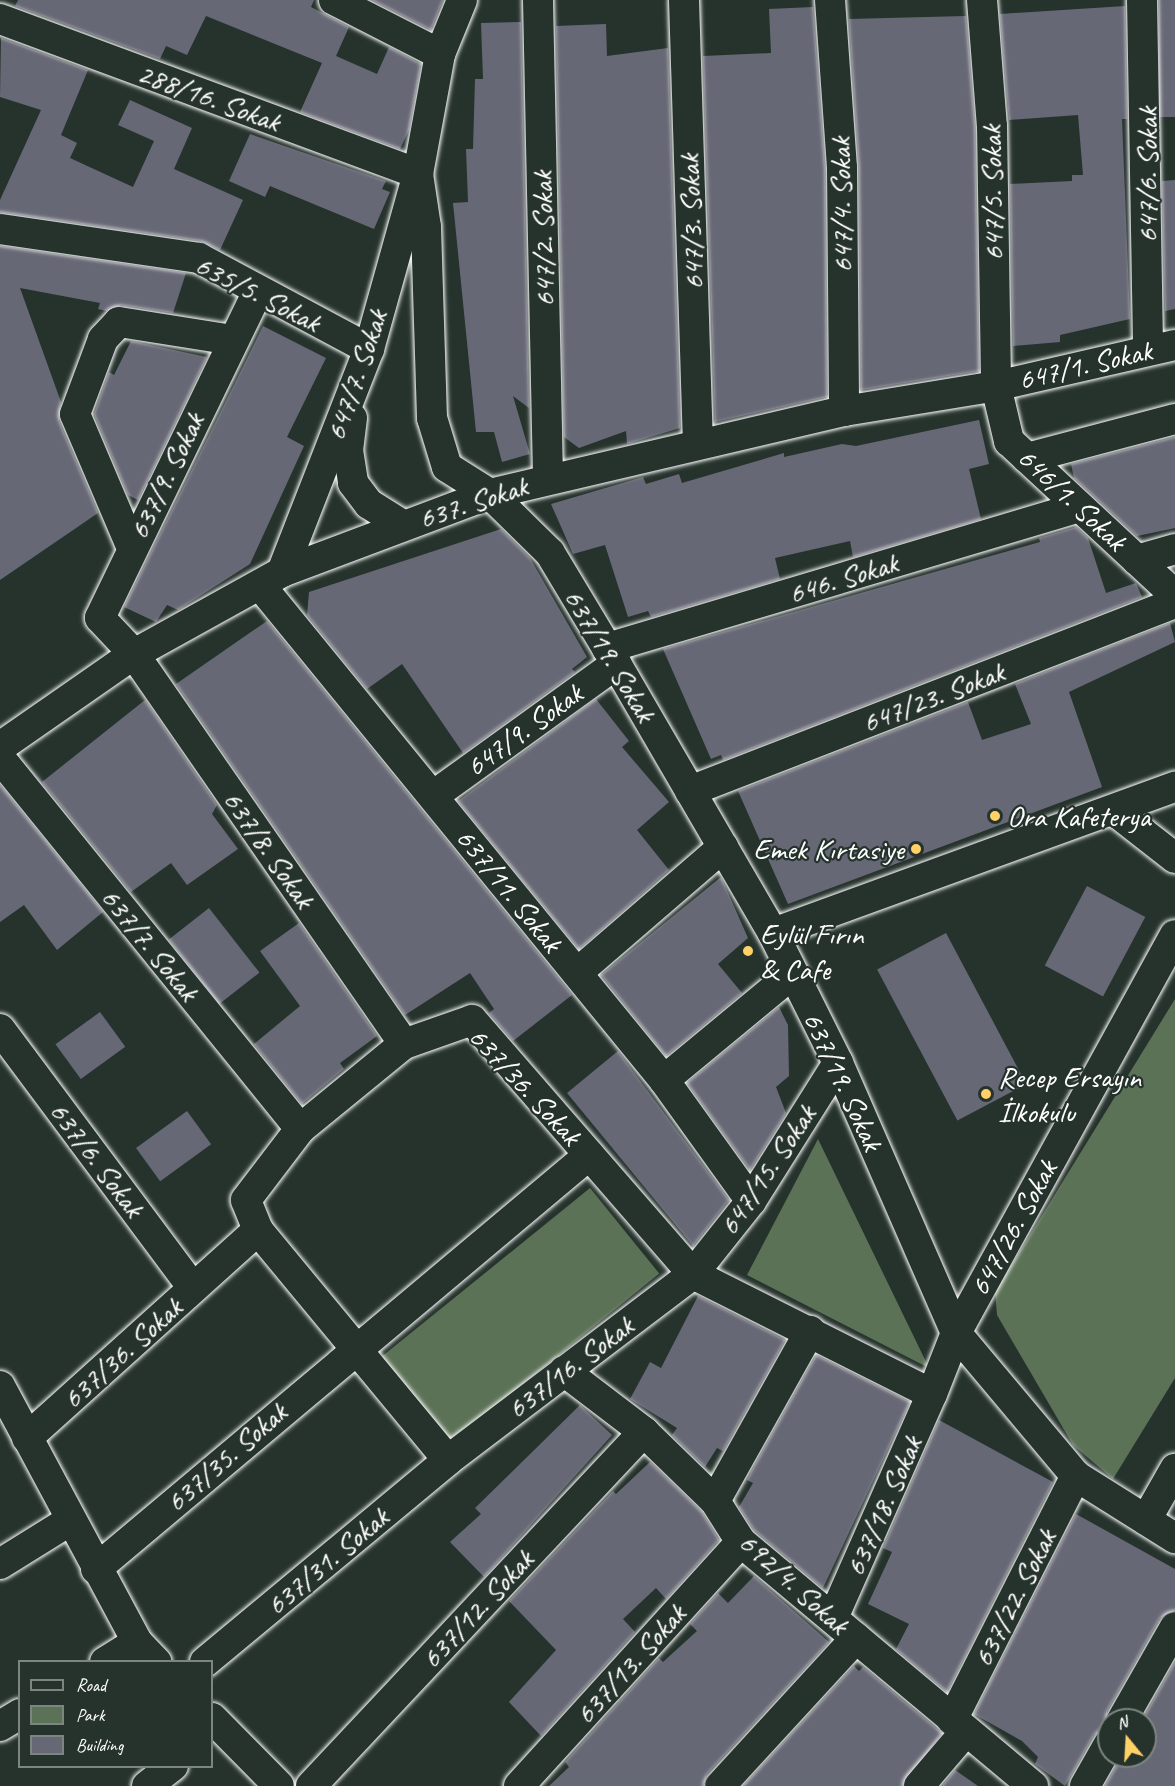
<!DOCTYPE html>
<meta charset="utf-8">
<style>
body{margin:0}
#map{position:relative;width:1175px;height:1786px;overflow:hidden;background:#26332d;font-family:Caveat,sans-serif}
div>[style]{position:absolute}
[style*='--x']{left:calc(var(--x)*1px);top:calc(var(--y)*1px);width:calc(var(--w)*1px);rotate:calc(var(--a)*1deg)}
.green>*{inset:0;background:#5c7256;transform-origin:0 0}
.building>*{inset:0;background:#676875;transform-origin:0 0}
.roads{filter:drop-shadow(0 0 2px #fff) drop-shadow(0 0 2px #fff)}
.minor>*{height:30px;margin:-15px;padding:0 15px;transform-origin:15px;border-radius:15px;background:#26332d}
.dots>*{width:16px;height:16px;translate:-50% -50%;box-sizing:border-box;border:3px solid #26332d;border-radius:50%}
span{translate:-50% -50%;white-space:nowrap;text-align:center;line-height:1.15;-webkit-text-stroke:4.5px #26332d;paint-order:stroke}
.street-label{font-size:30px;color:#fff}
.poi-label{font-size:30px;color:#fff}
.left{translate:0 -50%;text-align:left}
.right{translate:-100% -50%;text-align:right}
.legend{position:absolute;left:18px;top:1660px;width:195px;height:108px;box-sizing:border-box;background:#26332d;border:2px solid #7d8581;margin:0;padding:8px 10px;list-style:none;font-size:18px;color:#fff}
.legend li{display:flex;align-items:center;gap:12px;height:30px}
.legend b{width:30px;border:2px solid #7d8581}
.north{position:absolute;left:1097px;top:1708px;width:60px;height:60px;box-sizing:border-box;background:#26332d;border:2px solid #7d8581;border-radius:50%;rotate:342deg;font-size:16px;font-weight:700;line-height:24px;text-align:center;color:#fff}
.north::after{content:'';display:block;margin:auto;width:21px;height:27px;background:#ffd166;clip-path:polygon(50% 0,100% 100%,50% 72%,0 100%)}
</style>
<div id="map">
<div class="green">
<i style="clip-path:polygon(1175px 999px,1175px 1378px,1113px 1479px,1073px 1445px,997px 1315px,995px 1292px)"></i>
<i style="clip-path:polygon(818px 1139px,929px 1368px,747px 1275px)"></i>
<i style="left:590px;top:1188px;width:110px;height:271px;rotate:51deg"></i>
</div>
<div class="building">
<i style="clip-path:polygon(18px 0,314px 0,311px 7px,349px 27px,336px 56px,377px 74px,389px 47px,421px 64px,409px 130px,400px 149px,300px 112px,322px 63px,206px 16px,187px 55px,166px 46px,160px 59px,15px 6px)"></i>
<i style="clip-path:polygon(372px 0,443px 0,431px 30px)"></i>
<i style="left:1159px;top:0;width:16px;height:117px"></i>
<i style="clip-path:polygon(1125px 6px,1127px 119px,1122px 119px,1130px 319px,1060px 335px,1060px 342px,1013px 346px,1010px 184px,1072px 181px,1072px 175px,1083px 175px,1078px 115px,1009px 120px,1000px 14px)"></i>
<i style="clip-path:polygon(813px 7px,825px 169px,827px 397px,715px 422px,703px 56px,771px 53px,769px 9px)"></i>
<i style="clip-path:polygon(966px 16px,975px 127px,979px 371px,861px 390px,859px 167px,849px 19px)"></i>
<i style="clip-path:polygon(521px 22px,529px 408px,513px 396px,530px 454px,502px 462px,494px 432px,476px 432px,453px 203px,468px 202px,466px 149px,473px 149px,475px 79px,483px 79px,481px 23px)"></i>
<i style="clip-path:polygon(606px 24px,607px 56px,668px 48px,680px 428px,627px 444px,626px 431px,579px 448px,564px 437px,556px 26px)"></i>
<i style="clip-path:polygon(1px 38px,88px 70px,61px 135px,77px 143px,70px 158px,133px 187px,154px 141px,118px 125px,130px 100px,192px 128px,174px 169px,243px 200px,220px 250px,201px 241px,0 212px,0 200px,41px 110px,0 97px)"></i>
<i style="clip-path:polygon(250px 134px,386px 181px,382px 189px,390px 192px,374px 229px,270px 186px,265px 197px,229px 181px)"></i>
<i style="clip-path:polygon(1175px 180px,1175px 309px,1165px 311px,1162px 181px)"></i>
<i style="clip-path:polygon(0 246px,186px 273px,173px 313px,121px 305px,106px 311px,98px 309px,100px 303px,20px 288px,61px 402px,59px 421px,98px 513px,0 580px)"></i>
<i style="clip-path:polygon(263px 326px,326px 358px,287px 437px,304px 446px,250px 564px,178px 610px,167px 605px,156px 622px,124px 607px)"></i>
<i style="clip-path:polygon(131px 341px,207px 357px,138px 500px,128px 495px,94px 414px,109px 372px,114px 375px)"></i>
<i style="clip-path:polygon(979px 420px,989px 464px,969px 469px,981px 519px,853px 557px,850px 541px,775px 558px,780px 579px,651px 617px,648px 611px,628px 617px,605px 545px,573px 554px,551px 504px,643px 477px,646px 484px,679px 474px,682px 483px,784px 453px,784px 457px,842px 444px,856px 446px)"></i>
<i style="clip-path:polygon(1175px 437px,1175px 528px,1137px 536px,1074px 478px,1071px 464px)"></i>
<i style="clip-path:polygon(1076px 527px,1088px 538px,1106px 593px,1136px 583px,1142px 597px,723px 760px,721px 755px,711px 759px,663px 649px,1040px 542px,1039px 538px)"></i>
<i style="clip-path:polygon(501px 529px,530px 558px,587px 657px,572px 669px,575px 672px,463px 753px,402px 664px,367px 689px,307px 615px,309px 592px)"></i>
<i style="clip-path:polygon(267px 621px,572px 995px,513px 1041px,489px 1013px,494px 1009px,470px 973px,405px 1015px,176px 684px)"></i>
<i style="clip-path:polygon(1170px 623px,1175px 642px,1069px 692px,1102px 787px,788px 904px,738px 791px,968px 702px,982px 740px,1031px 724px,1015px 684px)"></i>
<i style="clip-path:polygon(596px 699px,629px 741px,622px 747px,669px 802px,637px 830px,669px 870px,579px 949px,458px 801px)"></i>
<i style="clip-path:polygon(145px 700px,217px 805px,212px 814px,238px 849px,187px 885px,171px 863px,131px 892px,42px 782px)"></i>
<i style="clip-path:polygon(0 785px,103px 912px,57px 950px,24px 905px,0 922px)"></i>
<i style="clip-path:polygon(721px 877px,748px 938px,718px 964px,742px 993px,666px 1056px,601px 975px)"></i>
<i style="left:1087px;top:886px;width:66px;height:90px;rotate:28deg"></i>
<i style="left:209px;top:908px;width:82px;height:51px;rotate:52deg"></i>
<i style="clip-path:polygon(299px 923px,377px 1036px,340px 1063px,344px 1069px,302px 1104px,254px 1044px,300px 1006px,260px 951px)"></i>
<i style="left:946px;top:933px;width:171px;height:78px;rotate:62deg"></i>
<i style="clip-path:polygon(779px 1007px,788px 1025px,789px 1076px,776px 1087px,786px 1113px,750px 1170px,687px 1083px)"></i>
<i style="left:100px;top:1012px;width:43px;height:55px;rotate:54deg"></i>
<i style="clip-path:polygon(618px 1051px,729px 1200px,693px 1246px,567px 1093px)"></i>
<i style="left:187px;top:1111px;width:41px;height:63px;rotate:54deg"></i>
<i style="clip-path:polygon(698px 1296px,785px 1340px,723px 1451px,717px 1448px,705px 1467px,672px 1435px,677px 1428px,630px 1399px,650px 1362px,661px 1368px)"></i>
<i style="clip-path:polygon(816px 1355px,910px 1402px,823px 1588px,754px 1530px,739px 1507px,753px 1483px,747px 1480px,752px 1470px)"></i>
<i style="clip-path:polygon(580px 1405px,612px 1435px,484px 1577px,450px 1542px,481px 1514px,475px 1508px)"></i>
<i style="clip-path:polygon(939px 1420px,1053px 1482px,947px 1692px,896px 1649px,909px 1624px,868px 1604px,892px 1552px,883px 1548px)"></i>
<i style="clip-path:polygon(650px 1462px,702px 1512px,719px 1540px,666px 1599px,656px 1588px,623px 1619px,635px 1632px,541px 1736px,509px 1702px,556px 1650px,509px 1601px,613px 1491px,616px 1494px)"></i>
<i style="clip-path:polygon(1076px 1514px,1175px 1569px,1175px 1610px,1160px 1618px,1107px 1711px,1107px 1727px,1094px 1735px,1065px 1786px,1035px 1764px,1038px 1757px,1022px 1741px,974px 1714px)"></i>
<i style="clip-path:polygon(754px 1576px,829px 1642px,707px 1774px,703px 1786px,549px 1786px,569px 1767px,565px 1762px,659px 1658px,663px 1662px,697px 1631px,690px 1624px,718px 1593px,728px 1603px)"></i>
<i style="clip-path:polygon(1175px 1662px,1175px 1786px,1105px 1786px,1122px 1756px,1145px 1756px,1142px 1720px)"></i>
<i style="clip-path:polygon(854px 1666px,859px 1671px,863px 1667px,942px 1733px,902px 1786px,743px 1786px)"></i>
<i style="clip-path:polygon(955px 1770px,978px 1786px,942px 1786px)"></i>
</div>
<div class="roads">
<div class="minor">
<i style="--x:334;--y:0;--w:119;--a:27"></i>
<i style="--x:538;--y:0;--w:479;--a:88.8"></i>
<i style="--x:684;--y:0;--w:444;--a:88.2"></i>
<i style="--x:830;--y:0;--w:168;--a:85.9"></i>
<i style="--x:842;--y:168;--w:243;--a:89.5"></i>
<i style="--x:982;--y:0;--w:126;--a:85.5"></i>
<i style="--x:992;--y:126;--w:260;--a:89.1"></i>
<i style="--x:996;--y:386;--w:57;--a:76.7"></i>
<i style="--x:1009;--y:441;--w:226;--a:42.9"></i>
<i style="--x:1142;--y:0;--w:350;--a:89"></i>
<i style="--x:0;--y:19;--w:446;--a:20.3"></i>
<i style="--x:418;--y:174;--w:54;--a:81.4"></i>
<i style="--x:426;--y:227;--w:191;--a:88.2"></i>
<i style="--x:432;--y:418;--w:51;--a:73"></i>
<i style="--x:447;--y:467;--w:51;--a:32.1"></i>
<i style="--x:490;--y:494;--w:84;--a:44.5"></i>
<i style="--x:550;--y:553;--w:111;--a:59"></i>
<i style="--x:607;--y:648;--w:330;--a:59.8"></i>
<i style="--x:773;--y:933;--w:145;--a:63.4"></i>
<i style="--x:838;--y:1063;--w:295;--a:66.4"></i>
<i style="--x:956;--y:1333;--w:187;--a:50"></i>
<i style="--x:1076;--y:1476;--w:117;--a:32.1"></i>
<i style="--x:0;--y:229;--w:201;--a:8.3"></i>
<i style="--x:199;--y:258;--w:193;--a:28.2"></i>
<i style="--x:258;--y:291;--w:363;--a:115.8"></i>
<i style="--x:100;--y:618;--w:50;--a:46.6"></i>
<i style="--x:134;--y:654;--w:474;--a:55.3"></i>
<i style="--x:352;--y:418;--w:32;--a:97"></i>
<i style="--x:348;--y:450;--w:33;--a:81"></i>
<i style="--x:353;--y:483;--w:26;--a:53"></i>
<i style="--x:369;--y:504;--w:39;--a:32"></i>
<i style="--x:1027;--y:458;--w:153;--a:-14.8"></i>
<i style="--x:131;--y:546;--w:143;--a:-113"></i>
<i style="--x:75;--y:414;--w:80;--a:-69.5"></i>
<i style="--x:103;--y:339;--w:23;--a:-47"></i>
<i style="--x:119;--y:322;--w:115;--a:9"></i>
<i style="--x:1137;--y:560;--w:40;--a:-16"></i>
<i style="--x:282;--y:572;--w:239;--a:-68.7"></i>
<i style="--x:369;--y:349;--w:182;--a:-74.4"></i>
<i style="--x:418;--y:174;--w:122;--a:-79.6"></i>
<i style="--x:440;--y:54;--w:58;--a:-67.8"></i>
<i style="--x:260;--y:585;--w:639;--a:50.78"></i>
<i style="--x:664;--y:1080;--w:149;--a:54.3"></i>
<i style="--x:607;--y:648;--w:491;--a:-16.6"></i>
<i style="--x:0;--y:747;--w:163;--a:-34.8"></i>
<i style="--x:134;--y:654;--w:169;--a:-29"></i>
<i style="--x:282;--y:572;--w:222;--a:-20.6"></i>
<i style="--x:490;--y:494;--w:364;--a:-13.2"></i>
<i style="--x:844;--y:411;--w:154;--a:-9.3"></i>
<i style="--x:996;--y:386;--w:184;--a:-12.9"></i>
<i style="--x:0;--y:758;--w:477;--a:51"></i>
<i style="--x:690;--y:791;--w:520;--a:-21.19"></i>
<i style="--x:433;--y:796;--w:226;--a:-35.8"></i>
<i style="--x:1116;--y:812;--w:75;--a:37.9"></i>
<i style="--x:773;--y:933;--w:428;--a:-20"></i>
<i style="--x:577;--y:973;--w:193;--a:-40.8"></i>
<i style="--x:0;--y:1029;--w:323;--a:53.3"></i>
<i style="--x:664;--y:1080;--w:166;--a:-39.6"></i>
<i style="--x:564;--y:1371;--w:101;--a:37.3"></i>
<i style="--x:644;--y:1432;--w:99;--a:44.2"></i>
<i style="--x:715;--y:1501;--w:49;--a:57.6"></i>
<i style="--x:741;--y:1542;--w:381;--a:39.9"></i>
<i style="--x:0;--y:1386;--w:290;--a:61.8"></i>
<i style="--x:137;--y:1642;--w:28;--a:46"></i>
<i style="--x:27;--y:1438;--w:311;--a:-42"></i>
<i style="--x:448;--y:1460;--w:298;--a:-129.6"></i>
<i style="--x:258;--y:1230;--w:32;--a:-112"></i>
<i style="--x:246;--y:1200;--w:89;--a:-52.7"></i>
<i style="--x:300;--y:1129;--w:134;--a:-39.3"></i>
<i style="--x:404;--y:1044;--w:72;--a:-19.4"></i>
<i style="--x:472;--y:1020;--w:337;--a:49"></i>
<i style="--x:693;--y:1274;--w:267;--a:26.7"></i>
<i style="--x:932;--y:1394;--w:66;--a:-68.5"></i>
<i style="--x:956;--y:1333;--w:454;--a:-61.2"></i>
<i style="--x:715;--y:1501;--w:195;--a:-60.8"></i>
<i style="--x:1146;--y:1520;--w:59;--a:-60.4"></i>
<i style="--x:0;--y:1564;--w:81;--a:-31.9"></i>
<i style="--x:96;--y:1569;--w:644;--a:-40.02"></i>
<i style="--x:833;--y:1618;--w:245;--a:-66.2"></i>
<i style="--x:105;--y:1662;--w:38;--a:-32"></i>
<i style="--x:205;--y:1662;--w:316;--a:-39.7"></i>
<i style="--x:448;--y:1460;--w:308;--a:-37.2"></i>
<i style="--x:693;--y:1274;--w:93;--a:-51.5"></i>
<i style="--x:751;--y:1201;--w:163;--a:-57.8"></i>
<i style="--x:212;--y:1718;--w:95;--a:45.4"></i>
<i style="--x:952;--y:1720;--w:274;--a:-63.1"></i>
<i style="--x:1122;--y:1720;--w:107;--a:-60.3"></i>
<i style="--x:0;--y:1726;--w:23;--a:-31"></i>
<i style="--x:147;--y:1786;--w:33;--a:-38"></i>
<i style="--x:311;--y:1786;--w:486;--a:-46.8"></i>
<i style="--x:519;--y:1786;--w:330;--a:-47.7"></i>
<i style="--x:720;--y:1786;--w:201;--a:-47.4"></i>
<i style="--x:919;--y:1786;--w:72;--a:-49.5"></i>
<i style="--x:1085;--y:1786;--w:48;--a:-60.3"></i>
</div>
</div>
<div class="dots">
<i style="left:995px;top:816px;background:#ffd166"></i>
<i style="left:916px;top:849px;background:#ffd166"></i>
<i style="left:748px;top:951px;background:#ffd166"></i>
<i style="left:986px;top:1094px;background:#ffd166"></i>
</div>
<div class="street-label">
<span style="left:209px;top:97px;rotate:20deg">288/16. Sokak</span>
<span style="left:1147px;top:175px;rotate:-90deg">647/6. Sokak</span>
<span style="left:992px;top:193px;rotate:-91deg">647/5. Sokak</span>
<span style="left:841px;top:205px;rotate:-91deg">647/4. Sokak</span>
<span style="left:691px;top:222px;rotate:-92deg">647/3. Sokak</span>
<span style="left:543px;top:239px;rotate:-91deg">647/2. Sokak</span>
<span style="left:258px;top:293px;rotate:27deg">635/5. Sokak</span>
<span style="left:1085px;top:365px;rotate:-13deg">647/1. Sokak</span>
<span style="left:356px;top:375px;rotate:-71deg">647/7. Sokak</span>
<span style="left:166px;top:476px;rotate:-64deg">637/9. Sokak</span>
<span style="left:1072px;top:499px;rotate:43deg">646/1. Sokak</span>
<span style="left:473px;top:502px;rotate:-18deg">637. Sokak</span>
<span style="left:843px;top:578px;rotate:-17deg">646. Sokak</span>
<span style="left:610px;top:655px;rotate:59deg">637/19. Sokak</span>
<span style="left:933px;top:697px;rotate:-21deg">647/23. Sokak</span>
<span style="left:524px;top:730px;rotate:-36deg">647/9. Sokak</span>
<span style="left:269px;top:849px;rotate:55deg">637/8. Sokak</span>
<span style="left:509px;top:890px;rotate:51deg">637/11. Sokak</span>
<span style="left:150px;top:944px;rotate:51deg">637/7. Sokak</span>
<span style="left:843px;top:1081px;rotate:65deg">637/19. Sokak</span>
<span style="left:525px;top:1086px;rotate:47deg">637/36. Sokak</span>
<span style="left:97px;top:1159px;rotate:53deg">637/6. Sokak</span>
<span style="left:767px;top:1170px;rotate:-56deg">647/15. Sokak</span>
<span style="left:1013px;top:1228px;rotate:-61deg">647/26. Sokak</span>
<span style="left:122px;top:1353px;rotate:-42deg">637/36. Sokak</span>
<span style="left:570px;top:1367px;rotate:-37deg">637/16. Sokak</span>
<span style="left:226px;top:1457px;rotate:-41deg">637/35. Sokak</span>
<span style="left:883px;top:1506px;rotate:-66deg">637/18. Sokak</span>
<span style="left:327px;top:1561px;rotate:-40deg">637/31. Sokak</span>
<span style="left:794px;top:1583px;rotate:42deg">692/4. Sokak</span>
<span style="left:1014px;top:1598px;rotate:-63deg">637/22. Sokak</span>
<span style="left:477px;top:1609px;rotate:-47deg">637/12. Sokak</span>
<span style="left:630px;top:1664px;rotate:-48deg">637/13. Sokak</span>
</div>
<div class="poi-label">
<span class="left" style="left:1007px;top:816px">Ora Kafeterya</span>
<span class="right" style="left:904px;top:849px">Emek Kırtasiye</span>
<span class="left" style="left:760px;top:951px">Eylül Fırın<br>&amp; Cafe</span>
<span class="left" style="left:998px;top:1094px">Recep Ersayın<br>İlkokulu</span>
</div>
<ul class="legend">
<li><b style="height:8px;background:#26332d"></b>Road</li>
<li><b style="height:16px;background:#5c7256"></b>Park</li>
<li><b style="height:16px;background:#676875"></b>Building</li>
</ul>
<div class="north">N</div>
</div>
